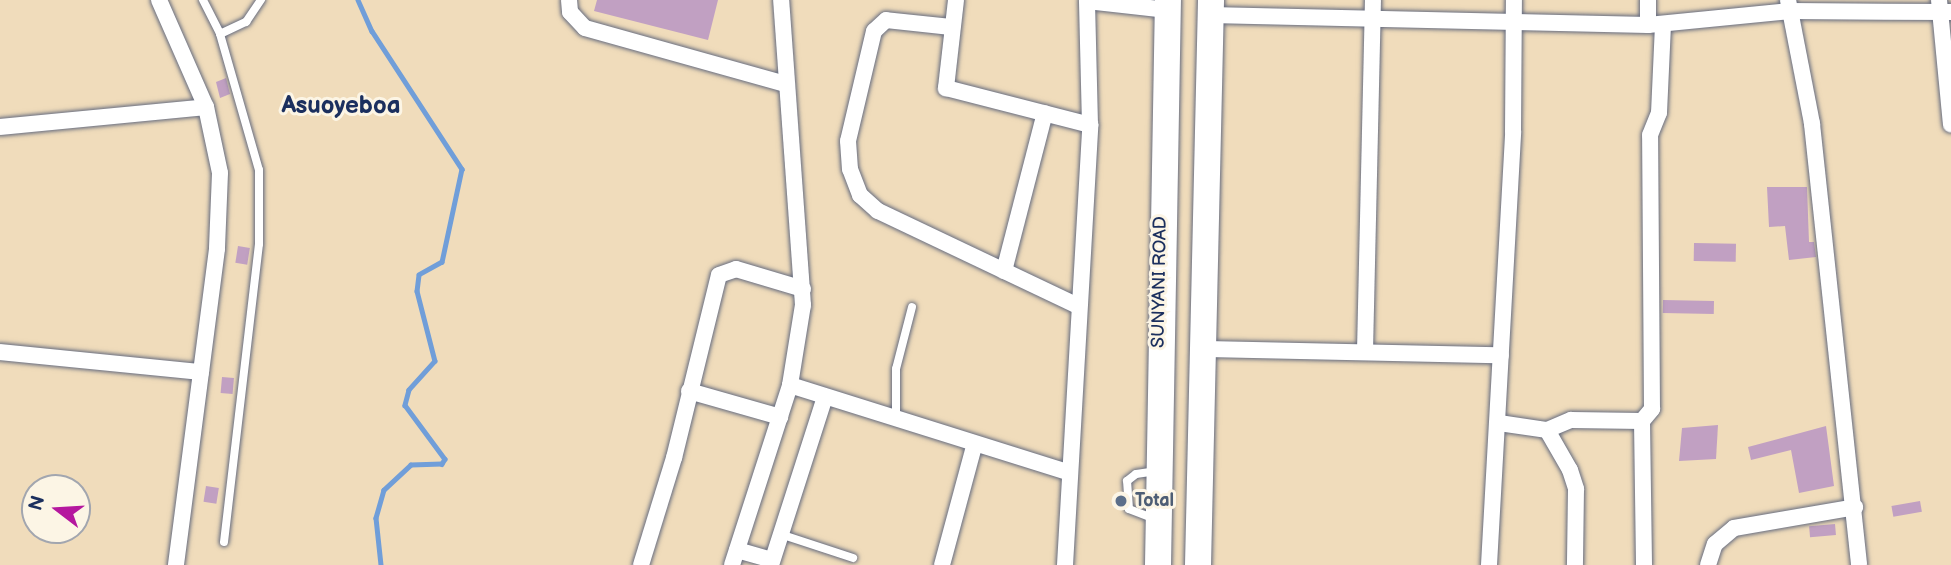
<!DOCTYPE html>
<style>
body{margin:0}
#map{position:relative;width:1951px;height:565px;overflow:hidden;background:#f0dcbb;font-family:"Balsamiq Sans",sans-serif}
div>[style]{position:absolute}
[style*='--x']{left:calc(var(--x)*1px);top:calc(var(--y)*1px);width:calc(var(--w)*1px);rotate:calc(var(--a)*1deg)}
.stream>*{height:4.5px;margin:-2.25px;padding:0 2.25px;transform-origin:2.25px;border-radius:2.25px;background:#709ed9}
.building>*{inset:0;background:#c1a0c2;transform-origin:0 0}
.roads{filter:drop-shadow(0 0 2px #666c7f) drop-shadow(0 0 2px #666c7f)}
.service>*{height:8px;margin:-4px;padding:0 4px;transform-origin:4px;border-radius:4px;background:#fff}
.minor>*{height:16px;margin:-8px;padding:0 8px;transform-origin:8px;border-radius:8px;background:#fff}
.primary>*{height:26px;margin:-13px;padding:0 13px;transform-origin:13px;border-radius:13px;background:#fff}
.dots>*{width:19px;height:19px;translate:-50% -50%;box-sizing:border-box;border:4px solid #fcf5e5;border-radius:50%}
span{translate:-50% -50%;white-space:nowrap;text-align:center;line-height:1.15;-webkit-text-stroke:6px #fcf5e5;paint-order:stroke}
.street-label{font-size:18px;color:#1b2f5e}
.service-label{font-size:18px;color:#4e5e75;font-weight:700}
.left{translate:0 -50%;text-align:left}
.district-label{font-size:24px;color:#1b2f5e;font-weight:700}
.north{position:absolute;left:21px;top:474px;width:70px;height:70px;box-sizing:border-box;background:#fcf5e5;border:2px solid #a2a6af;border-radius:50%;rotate:287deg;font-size:19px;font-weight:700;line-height:28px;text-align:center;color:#1b2f5e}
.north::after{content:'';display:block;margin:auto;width:24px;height:32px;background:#b5179e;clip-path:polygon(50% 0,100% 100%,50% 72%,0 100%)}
</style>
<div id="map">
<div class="stream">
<i style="--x:358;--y:0;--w:34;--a:66"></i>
<i style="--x:372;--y:31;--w:165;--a:56.9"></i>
<i style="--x:462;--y:169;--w:95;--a:102.1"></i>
<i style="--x:442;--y:262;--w:26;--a:151"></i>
<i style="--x:419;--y:275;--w:16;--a:97"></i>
<i style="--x:417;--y:291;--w:72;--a:75.6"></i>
<i style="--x:435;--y:361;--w:39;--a:132"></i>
<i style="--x:409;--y:390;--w:16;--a:105"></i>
<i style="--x:405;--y:405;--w:67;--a:53.5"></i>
<i style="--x:445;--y:459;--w:6;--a:121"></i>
<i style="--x:442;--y:464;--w:31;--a:178"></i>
<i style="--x:411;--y:465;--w:37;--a:137"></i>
<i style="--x:384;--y:490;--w:29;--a:106"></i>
<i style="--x:376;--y:518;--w:47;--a:83.9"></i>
</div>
<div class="building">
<i style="clip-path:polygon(597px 0,718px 0,708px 40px,594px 11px)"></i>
<i style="clip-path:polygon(226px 78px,230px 94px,220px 98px,216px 82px)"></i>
<i style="clip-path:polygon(1767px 187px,1807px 187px,1809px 242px,1814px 242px,1816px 257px,1789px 260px,1785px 226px,1769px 227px)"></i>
<i style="left:1694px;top:243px;width:42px;height:18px;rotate:1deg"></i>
<i style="left:238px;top:246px;width:12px;height:17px;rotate:9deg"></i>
<i style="left:1663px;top:300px;width:51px;height:13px;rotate:1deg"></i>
<i style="left:222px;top:377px;width:12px;height:16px;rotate:5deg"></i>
<i style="clip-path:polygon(1718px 425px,1716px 459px,1679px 461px,1682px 428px)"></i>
<i style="clip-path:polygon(1826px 426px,1834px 486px,1799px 493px,1791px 450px,1751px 460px,1748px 447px)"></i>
<i style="left:206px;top:486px;width:13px;height:16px;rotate:9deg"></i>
<i style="left:1920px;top:501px;width:11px;height:29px;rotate:80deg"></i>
<i style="left:1835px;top:524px;width:11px;height:26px;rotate:85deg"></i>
</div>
<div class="roads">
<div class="service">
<i style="--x:203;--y:0;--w:38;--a:63"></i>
<i style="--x:220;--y:34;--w:141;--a:74"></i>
<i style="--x:259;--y:170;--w:74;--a:90"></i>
<i style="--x:259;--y:244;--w:300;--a:96.7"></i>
<i style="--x:220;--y:34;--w:29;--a:-25"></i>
<i style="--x:246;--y:22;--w:27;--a:-56"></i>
<i style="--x:896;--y:419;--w:50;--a:-90"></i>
<i style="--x:896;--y:369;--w:64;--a:-75.5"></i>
<i style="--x:1155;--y:519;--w:28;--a:-159"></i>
<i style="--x:1129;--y:509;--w:28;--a:-94"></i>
<i style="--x:1127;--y:481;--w:11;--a:-38"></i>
<i style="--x:1136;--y:474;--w:21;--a:-8"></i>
<i style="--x:780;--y:534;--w:77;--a:18.2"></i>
</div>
<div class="minor">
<i style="--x:159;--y:0;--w:117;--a:66.3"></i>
<i style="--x:206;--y:107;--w:67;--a:78"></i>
<i style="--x:220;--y:173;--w:76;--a:92.3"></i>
<i style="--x:217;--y:249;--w:319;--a:97.4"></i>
<i style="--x:569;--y:0;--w:12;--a:85"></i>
<i style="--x:570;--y:12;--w:22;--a:47"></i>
<i style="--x:585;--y:28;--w:209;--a:15.6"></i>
<i style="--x:956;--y:0;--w:89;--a:96.5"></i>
<i style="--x:946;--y:88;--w:149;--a:14.4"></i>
<i style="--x:1648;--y:0;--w:25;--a:90"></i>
<i style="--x:1788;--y:0;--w:126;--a:79"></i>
<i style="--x:1812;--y:124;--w:443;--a:83.9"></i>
<i style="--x:1939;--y:0;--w:125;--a:84.5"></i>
<i style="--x:1087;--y:1;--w:81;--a:6.4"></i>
<i style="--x:1210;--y:15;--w:438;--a:1.3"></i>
<i style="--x:1648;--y:25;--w:143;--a:-5.6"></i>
<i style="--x:1790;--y:11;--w:161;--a:0.4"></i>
<i style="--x:951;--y:27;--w:65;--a:-173.9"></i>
<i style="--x:886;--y:20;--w:16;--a:137"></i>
<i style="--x:874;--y:31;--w:113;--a:103.3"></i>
<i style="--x:848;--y:141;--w:28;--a:86"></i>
<i style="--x:850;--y:169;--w:28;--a:69"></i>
<i style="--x:860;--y:195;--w:24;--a:42"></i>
<i style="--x:878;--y:211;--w:221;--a:25.4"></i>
<i style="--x:0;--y:127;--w:207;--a:-5.5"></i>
<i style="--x:1004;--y:271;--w:163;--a:-75.5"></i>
<i style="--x:1203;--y:349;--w:298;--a:1.2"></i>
<i style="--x:1365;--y:351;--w:351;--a:-88.7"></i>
<i style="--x:0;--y:352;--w:202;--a:5.7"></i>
<i style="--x:790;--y:385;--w:291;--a:17.4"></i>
<i style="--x:689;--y:391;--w:95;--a:15.9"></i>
<i style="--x:1642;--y:421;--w:144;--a:89.2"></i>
<i style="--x:1499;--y:423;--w:49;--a:8.3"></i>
<i style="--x:1547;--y:430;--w:46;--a:60.1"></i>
<i style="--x:1570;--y:470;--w:20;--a:72"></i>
<i style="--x:1576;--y:489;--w:76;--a:90.8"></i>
<i style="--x:1547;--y:430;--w:26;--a:-23"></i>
<i style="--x:1571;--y:420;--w:71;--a:0.8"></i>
<i style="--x:1642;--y:421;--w:16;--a:-50"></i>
<i style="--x:1652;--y:409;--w:274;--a:-90.4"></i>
<i style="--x:1650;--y:135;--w:24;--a:-68"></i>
<i style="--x:1659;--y:113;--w:88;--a:-87.4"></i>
<i style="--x:737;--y:550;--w:36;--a:16"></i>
<i style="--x:641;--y:565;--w:112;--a:-72.9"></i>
<i style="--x:674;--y:458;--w:188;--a:-76.2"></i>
<i style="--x:719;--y:275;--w:18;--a:-19"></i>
<i style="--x:736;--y:269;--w:70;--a:16.6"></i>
<i style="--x:732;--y:565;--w:189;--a:-72.1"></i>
<i style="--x:790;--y:385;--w:81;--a:-80.8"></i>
<i style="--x:803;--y:305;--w:306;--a:-94.1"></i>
<i style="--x:771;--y:565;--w:176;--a:-72.2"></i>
<i style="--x:942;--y:565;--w:123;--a:-74.9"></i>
<i style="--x:1065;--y:565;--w:441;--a:-86.7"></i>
<i style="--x:1090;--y:125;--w:125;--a:-91.4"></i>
<i style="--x:1489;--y:565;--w:434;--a:-86.8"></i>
<i style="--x:1513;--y:132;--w:132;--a:-89.6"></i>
<i style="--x:1708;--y:565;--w:22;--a:-72"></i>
<i style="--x:1715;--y:544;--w:25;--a:-40"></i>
<i style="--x:1734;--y:528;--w:123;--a:-9.8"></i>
</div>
<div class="primary">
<i style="--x:1158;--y:565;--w:565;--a:-88.99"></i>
<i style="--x:1198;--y:565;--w:565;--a:-88.68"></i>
</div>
</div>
<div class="dots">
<i style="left:1121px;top:501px;background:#5c6f8a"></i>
</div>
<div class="street-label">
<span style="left:1160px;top:282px;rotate:-89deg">SUNYANI ROAD</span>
</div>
<div class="service-label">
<span class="left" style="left:1135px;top:501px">Total</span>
</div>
<div class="district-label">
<span style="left:341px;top:106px">Asuoyeboa</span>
</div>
<div class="north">N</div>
</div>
